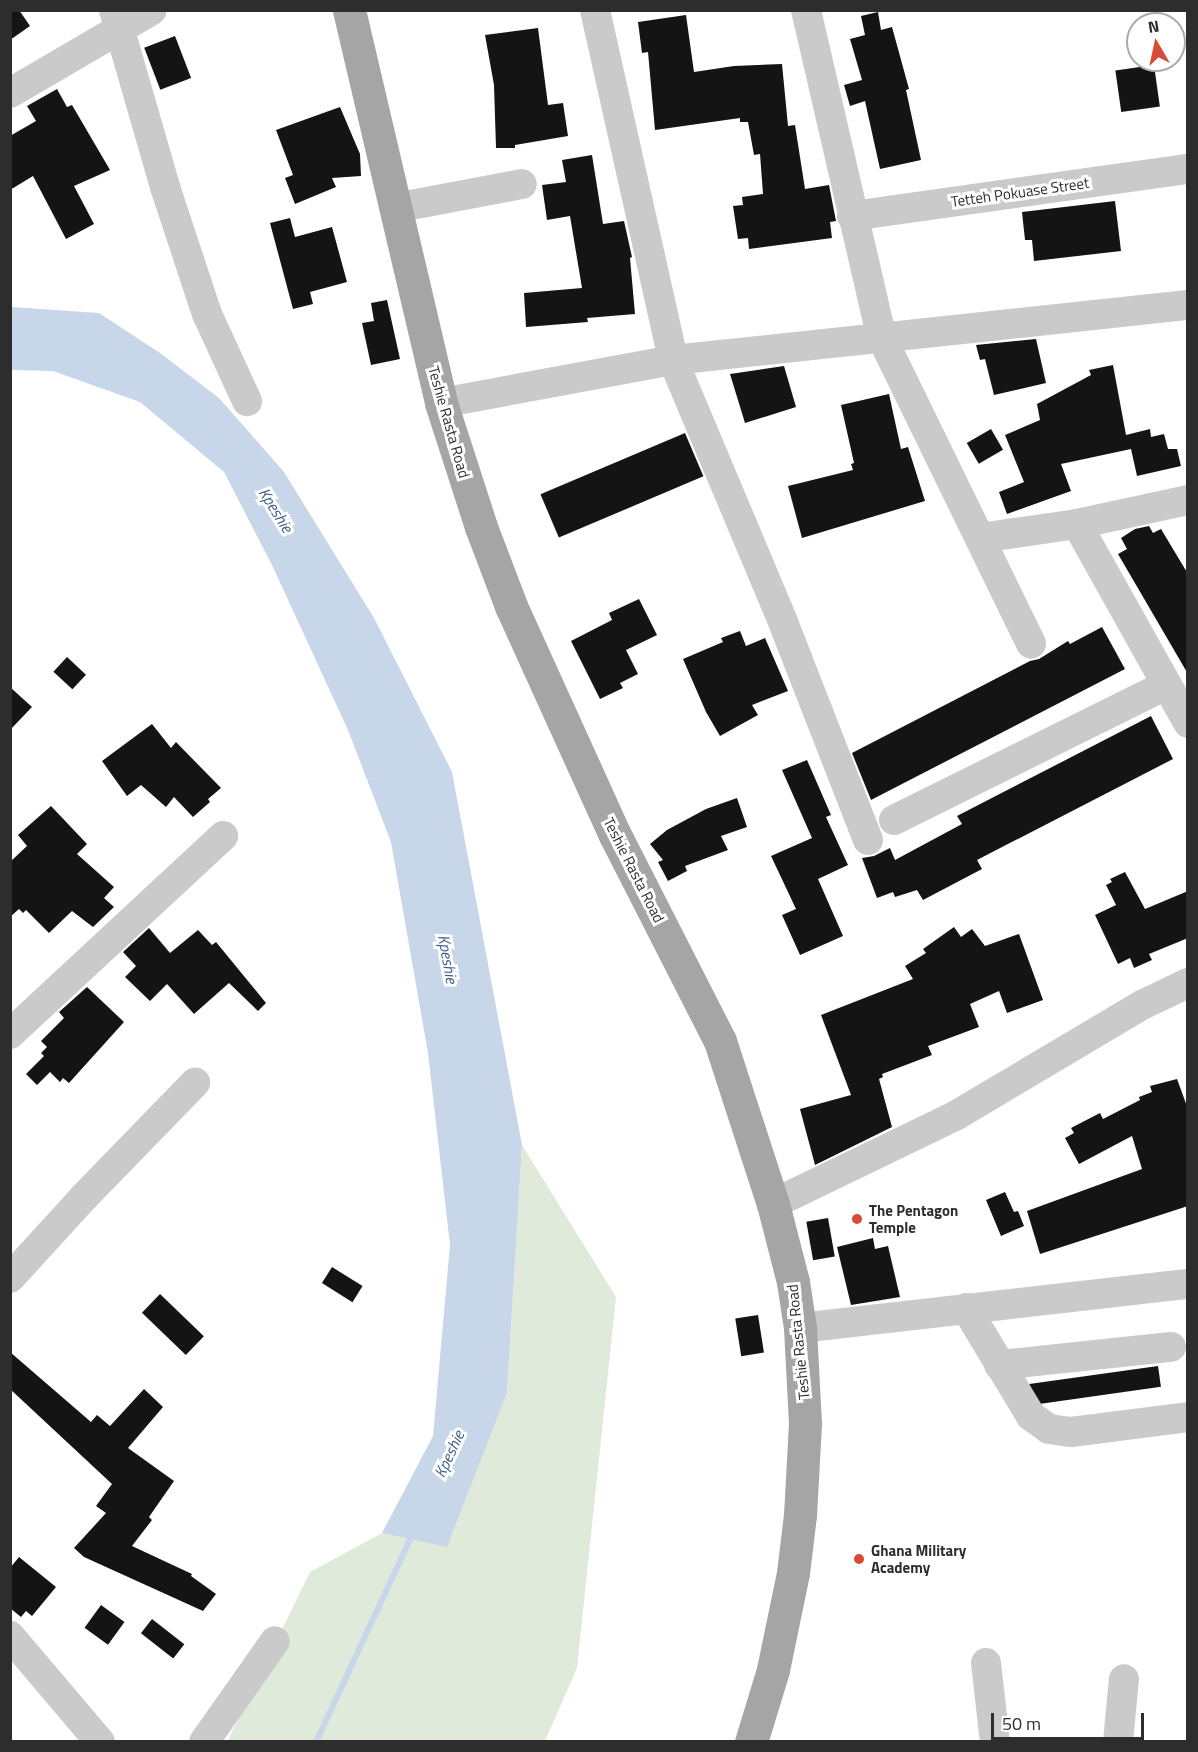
<!DOCTYPE html>
<style>
body{margin:0}
#map{position:relative;width:1198px;height:1752px;overflow:hidden;background:#fff;font-family:"Titillium Web",sans-serif}
div>[style]{position:absolute}
[style*='--x']{left:calc(var(--x)*1px);top:calc(var(--y)*1px);width:calc(var(--w)*1px);rotate:calc(var(--a)*1deg)}
.green>*{inset:0;background:#e0eadb}
.water>*{inset:0;background:#c8d6e9}
.stream>*{height:6px;margin:-3px;padding:0 3px;transform-origin:3px;border-radius:3px;background:#c8d6e9}
.building>*{inset:0;background:#141414;transform-origin:0 0}
.minor>*{height:30px;margin:-15px;padding:0 15px;transform-origin:15px;border-radius:15px;background:#cacaca}
.major>*{height:33px;margin:-16.5px;padding:0 16.5px;transform-origin:16.5px;border-radius:16.5px;background:#a5a5a5}
.dots>*{width:16px;height:16px;translate:-50% -50%;box-sizing:border-box;border:3px solid #fff;border-radius:50%}
span{translate:-50% -50%;white-space:nowrap;text-align:center;line-height:1.15;-webkit-text-stroke:6px #fff;paint-order:stroke}
.street-label{font-size:15px;color:#2d2d2d}
.poi-label{font-size:15px;color:#2d2d2d;font-weight:700}
.left{translate:0 -50%;text-align:left}
.water-label{font-size:16px;color:#40608a;font-style:italic}
.frame{position:absolute;inset:0;border:12px solid #2d2d2d;pointer-events:none}
.north{position:absolute;left:1126px;top:12px;width:60px;height:60px;box-sizing:border-box;background:#fff;border:2px solid #ababab;border-radius:50%;rotate:351deg;font-size:16px;font-weight:700;line-height:24px;text-align:center;color:#2d2d2d}
.north::after{content:'';display:block;margin:auto;width:21px;height:27px;background:#db4937;clip-path:polygon(50% 0,100% 100%,50% 72%,0 100%)}
.scale{position:absolute;left:991px;top:1713px;width:153px;height:27px;box-sizing:border-box;border:3px solid #2d2d2d;border-top:0;padding-left:8px;font-size:18px;line-height:21px;white-space:nowrap;color:#2d2d2d;-webkit-text-stroke:4px #fff;paint-order:stroke}
</style>
<div id="map">
<div class="green">
<i style="clip-path:polygon(522px 1145px,616px 1297px,577px 1668px,545px 1741px,227px 1742px,310px 1572px,382px 1533px,447px 1546px,507px 1393px)"></i>
</div>
<div class="water">
<i style="clip-path:polygon(11px 307px,99px 313px,160px 353px,219px 398px,284px 472px,374px 618px,452px 772px,522px 1145px,507px 1393px,447px 1547px,382px 1533px,433px 1436px,450px 1245px,428px 1053px,391px 842px,348px 730px,272px 565px,224px 472px,140px 402px,53px 371px,11px 370px)"></i>
</div>
<div class="stream">
<i style="--x:316;--y:1742;--w:230;--a:-65.1"></i>
</div>
<div class="building">
<i style="clip-path:polygon(10px 10px,19px 10px,30px 26px,10px 40px)"></i>
<i style="clip-path:polygon(878px 12px,881px 30px,892px 27px,909px 89px,906px 90px,921px 160px,880px 169px,865px 101px,850px 106px,844px 85px,862px 80px,850px 39px,865px 35px,861px 16px)"></i>
<i style="clip-path:polygon(686px 15px,694px 72px,734px 66px,782px 64px,788px 126px,795px 125px,805px 189px,829px 185px,836px 221px,830px 222px,832px 238px,749px 249px,748px 238px,738px 239px,733px 206px,743px 205px,742px 197px,763px 194px,760px 154px,754px 155px,748px 122px,740px 122px,740px 118px,655px 130px,648px 52px,642px 53px,638px 22px)"></i>
<i style="clip-path:polygon(538px 28px,548px 105px,563px 103px,568px 136px,515px 145px,515px 148px,496px 148px,494px 85px,485px 35px)"></i>
<i style="left:175px;top:36px;width:45px;height:33px;rotate:69deg"></i>
<i style="left:1154px;top:65px;width:42px;height:39px;rotate:82deg"></i>
<i style="clip-path:polygon(57px 89px,67px 107px,72px 105px,110px 170px,74px 186px,94px 224px,66px 239px,33px 176px,10px 190px,10px 136px,36px 121px,27px 106px)"></i>
<i style="clip-path:polygon(340px 107px,360px 154px,361px 176px,332px 178px,336px 187px,295px 204px,285px 178px,293px 175px,276px 130px)"></i>
<i style="clip-path:polygon(592px 155px,603px 224px,624px 221px,632px 257px,630px 258px,635px 314px,587px 318px,588px 322px,526px 327px,524px 293px,582px 288px,570px 216px,547px 220px,542px 185px,566px 182px,562px 160px)"></i>
<i style="clip-path:polygon(1115px 201px,1121px 251px,1034px 261px,1032px 240px,1025px 240px,1022px 212px)"></i>
<i style="clip-path:polygon(290px 218px,295px 237px,332px 227px,347px 282px,310px 292px,313px 304px,293px 309px,270px 223px)"></i>
<i style="clip-path:polygon(387px 300px,400px 359px,371px 365px,362px 323px,374px 321px,371px 303px)"></i>
<i style="clip-path:polygon(1036px 339px,1046px 383px,994px 395px,985px 359px,980px 360px,976px 345px)"></i>
<i style="clip-path:polygon(1113px 365px,1126px 435px,1150px 429px,1151px 437px,1164px 434px,1168px 449px,1177px 449px,1181px 466px,1137px 476px,1131px 449px,1061px 464px,1071px 491px,1007px 514px,999px 492px,1024px 482px,1005px 435px,1040px 420px,1037px 404px,1091px 375px,1089px 370px)"></i>
<i style="clip-path:polygon(784px 366px,796px 407px,745px 423px,730px 374px)"></i>
<i style="clip-path:polygon(889px 394px,901px 449px,908px 447px,925px 501px,802px 538px,788px 486px,853px 470px,851px 464px,854px 463px,841px 405px)"></i>
<i style="left:991px;top:429px;width:24px;height:28px;rotate:60deg"></i>
<i style="left:685px;top:433px;width:47px;height:157px;rotate:67deg"></i>
<i style="clip-path:polygon(1149px 526px,1153px 533px,1161px 529px,1188px 574px,1188px 674px,1118px 554px,1127px 549px,1121px 538px,1135px 529px)"></i>
<i style="clip-path:polygon(639px 599px,657px 635px,626px 650px,638px 674px,620px 683px,623px 688px,600px 699px,571px 641px,612px 620px,609px 613px)"></i>
<i style="clip-path:polygon(1102px 627px,1125px 669px,871px 800px,852px 753px,1030px 661px,1039px 659px,1068px 641px,1070px 644px)"></i>
<i style="clip-path:polygon(740px 631px,746px 646px,765px 638px,788px 691px,752px 705px,758px 715px,720px 736px,706px 712px,683px 659px,723px 642px,721px 638px)"></i>
<i style="left:67px;top:657px;width:26px;height:20px;rotate:43deg"></i>
<i style="clip-path:polygon(10px 687px,32px 707px,10px 730px)"></i>
<i style="clip-path:polygon(1151px 716px,1173px 759px,977px 860px,982px 869px,923px 900px,917px 890px,895px 897px,893px 892px,877px 898px,862px 858px,874px 856px,890px 848px,895px 860px,962px 824px,957px 816px)"></i>
<i style="clip-path:polygon(152px 724px,171px 748px,176px 742px,221px 788px,208px 799px,210px 802px,193px 817px,174px 797px,166px 807px,141px 785px,127px 796px,102px 761px)"></i>
<i style="clip-path:polygon(807px 760px,831px 815px,826px 817px,848px 865px,818px 879px,843px 936px,800px 955px,782px 915px,796px 909px,771px 856px,812px 838px,782px 770px)"></i>
<i style="clip-path:polygon(737px 798px,747px 827px,721px 836px,728px 850px,685px 866px,687px 871px,668px 881px,658px 862px,663px 860px,650px 844px,667px 830px,706px 809px)"></i>
<i style="clip-path:polygon(51px 806px,87px 844px,77px 854px,114px 887px,104px 898px,114px 907px,93px 927px,72px 911px,49px 933px,26px 910px,23px 913px,19px 909px,10px 917px,10px 862px,27px 846px,18px 835px)"></i>
<i style="clip-path:polygon(1125px 872px,1145px 909px,1188px 891px,1188px 938px,1149px 954px,1152px 960px,1134px 968px,1130px 958px,1118px 964px,1095px 915px,1116px 905px,1106px 885px,1112px 882px,1110px 879px)"></i>
<i style="clip-path:polygon(954px 927px,961px 937px,972px 929px,985px 946px,1019px 934px,1043px 1000px,1007px 1013px,999px 991px,970px 1004px,979px 1027px,928px 1046px,932px 1055px,882px 1074px,883px 1077px,879px 1079px,892px 1127px,815px 1165px,800px 1109px,851px 1095px,821px 1015px,913px 979px,905px 966px,926px 953px,923px 949px)"></i>
<i style="clip-path:polygon(149px 928px,170px 953px,198px 930px,212px 945px,216px 942px,266px 1003px,258px 1011px,229px 983px,194px 1014px,167px 984px,150px 1001px,125px 977px,136px 966px,123px 952px)"></i>
<i style="clip-path:polygon(87px 987px,124px 1022px,69px 1083px,63px 1078px,60px 1082px,50px 1072px,37px 1085px,26px 1074px,44px 1056px,41px 1053px,47px 1047px,41px 1041px,64px 1018px,59px 1012px)"></i>
<i style="clip-path:polygon(1177px 1079px,1188px 1109px,1188px 1206px,1040px 1254px,1027px 1211px,1142px 1169px,1132px 1136px,1079px 1164px,1065px 1138px,1074px 1133px,1071px 1128px,1100px 1113px,1103px 1119px,1140px 1100px,1139px 1097px,1152px 1092px,1150px 1086px)"></i>
<i style="clip-path:polygon(1005px 1192px,1014px 1212px,1018px 1211px,1024px 1226px,1001px 1236px,986px 1200px)"></i>
<i style="left:828px;top:1218px;width:39px;height:22px;rotate:80deg"></i>
<i style="clip-path:polygon(873px 1238px,875px 1249px,888px 1246px,900px 1297px,851px 1305px,837px 1247px)"></i>
<i style="left:332px;top:1267px;width:36px;height:19px;rotate:32deg"></i>
<i style="left:160px;top:1294px;width:61px;height:26px;rotate:44deg"></i>
<i style="left:758px;top:1315px;width:38px;height:23px;rotate:81deg"></i>
<i style="clip-path:polygon(10px 1352px,91px 1422px,97px 1415px,110px 1426px,144px 1389px,163px 1407px,128px 1448px,174px 1481px,149px 1517px,152px 1520px,132px 1546px,192px 1574px,191px 1576px,216px 1594px,203px 1611px,84px 1557px,74px 1548px,106px 1513px,96px 1506px,112px 1484px,10px 1389px)"></i>
<i style="left:1158px;top:1366px;width:21px;height:130px;rotate:82deg"></i>
<i style="clip-path:polygon(19px 1557px,56px 1587px,32px 1616px,26px 1611px,21px 1617px,10px 1608px,10px 1568px)"></i>
<i style="left:101px;top:1605px;width:29px;height:28px;rotate:36deg"></i>
<i style="left:152px;top:1619px;width:41px;height:18px;rotate:38deg"></i>
</div>
<div class="minor">
<i style="--x:114;--y:10;--w:184;--a:73.9"></i>
<i style="--x:165;--y:187;--w:134;--a:71.7"></i>
<i style="--x:207;--y:314;--w:96;--a:65.3"></i>
<i style="--x:595;--y:10;--w:359;--a:77.4"></i>
<i style="--x:673;--y:360;--w:284;--a:67.2"></i>
<i style="--x:783;--y:622;--w:234;--a:68.7"></i>
<i style="--x:806;--y:10;--w:337;--a:77"></i>
<i style="--x:882;--y:338;--w:340;--a:64"></i>
<i style="--x:10;--y:93;--w:164;--a:-30.3"></i>
<i style="--x:395;--y:208;--w:129;--a:-10.7"></i>
<i style="--x:852;--y:216;--w:339;--a:-8"></i>
<i style="--x:441;--y:403;--w:236;--a:-10.5"></i>
<i style="--x:673;--y:360;--w:518;--a:-6.1"></i>
<i style="--x:1077;--y:524;--w:228;--a:60.8"></i>
<i style="--x:980;--y:538;--w:98;--a:-8.2"></i>
<i style="--x:1077;--y:524;--w:114;--a:-12.2"></i>
<i style="--x:894;--y:820;--w:304;--a:-26.4"></i>
<i style="--x:10;--y:1034;--w:291;--a:-42.9"></i>
<i style="--x:773;--y:1204;--w:202;--a:-25.8"></i>
<i style="--x:955;--y:1116;--w:220;--a:-30.7"></i>
<i style="--x:1144;--y:1004;--w:49;--a:-25.5"></i>
<i style="--x:10;--y:1278;--w:108;--a:-47.6"></i>
<i style="--x:83;--y:1198;--w:161;--a:-45.8"></i>
<i style="--x:966;--y:1308;--w:126;--a:59"></i>
<i style="--x:1031;--y:1416;--w:22;--a:36"></i>
<i style="--x:1049;--y:1429;--w:22;--a:8"></i>
<i style="--x:1071;--y:1432;--w:118;--a:-7.3"></i>
<i style="--x:800;--y:1328;--w:390;--a:-6.5"></i>
<i style="--x:999;--y:1365;--w:173;--a:-6"></i>
<i style="--x:10;--y:1636;--w:139;--a:49.7"></i>
<i style="--x:986;--y:1663;--w:80;--a:83.5"></i>
<i style="--x:204;--y:1742;--w:123;--a:-54.9"></i>
<i style="--x:1118;--y:1742;--w:63;--a:-84.6"></i>
</div>
<div class="major">
<i style="--x:349;--y:10;--w:404;--a:76.8"></i>
<i style="--x:441;--y:403;--w:130;--a:72.1"></i>
<i style="--x:481;--y:527;--w:85;--a:69.2"></i>
<i style="--x:511;--y:606;--w:252;--a:65.6"></i>
<i style="--x:615;--y:835;--w:231;--a:63"></i>
<i style="--x:720;--y:1041;--w:171;--a:72"></i>
<i style="--x:773;--y:1204;--w:81;--a:75.6"></i>
<i style="--x:793;--y:1282;--w:47;--a:81.3"></i>
<i style="--x:800;--y:1328;--w:95;--a:87"></i>
<i style="--x:805;--y:1423;--w:92;--a:93.1"></i>
<i style="--x:800;--y:1515;--w:58;--a:96.9"></i>
<i style="--x:793;--y:1573;--w:99;--a:101.7"></i>
<i style="--x:773;--y:1670;--w:75;--a:107"></i>
</div>
<div class="dots">
<i style="left:857px;top:1219px;background:#db4937"></i>
<i style="left:859px;top:1559px;background:#db4937"></i>
</div>
<div class="street-label">
<span style="left:1020px;top:192px;rotate:-8deg">Tetteh Pokuase Street</span>
<span style="left:449px;top:422px;rotate:74deg">Teshie Rasta Road</span>
<span style="left:634px;top:870px;rotate:63deg">Teshie Rasta Road</span>
<span style="left:798px;top:1342px;rotate:-96deg">Teshie Rasta Road</span>
</div>
<div class="poi-label">
<span class="left" style="left:869px;top:1219px">The Pentagon<br>Temple</span>
<span class="left" style="left:871px;top:1559px">Ghana Military<br>Academy</span>
</div>
<div class="water-label">
<span style="left:276px;top:510px;rotate:58deg">Kpeshie</span>
<span style="left:448px;top:959px;rotate:80deg">Kpeshie</span>
<span style="left:449px;top:1454px;rotate:-65deg">Kpeshie</span>
</div>
<div class="frame"></div>
<div class="north">N</div>
<div class="scale">50 m</div>
</div>
